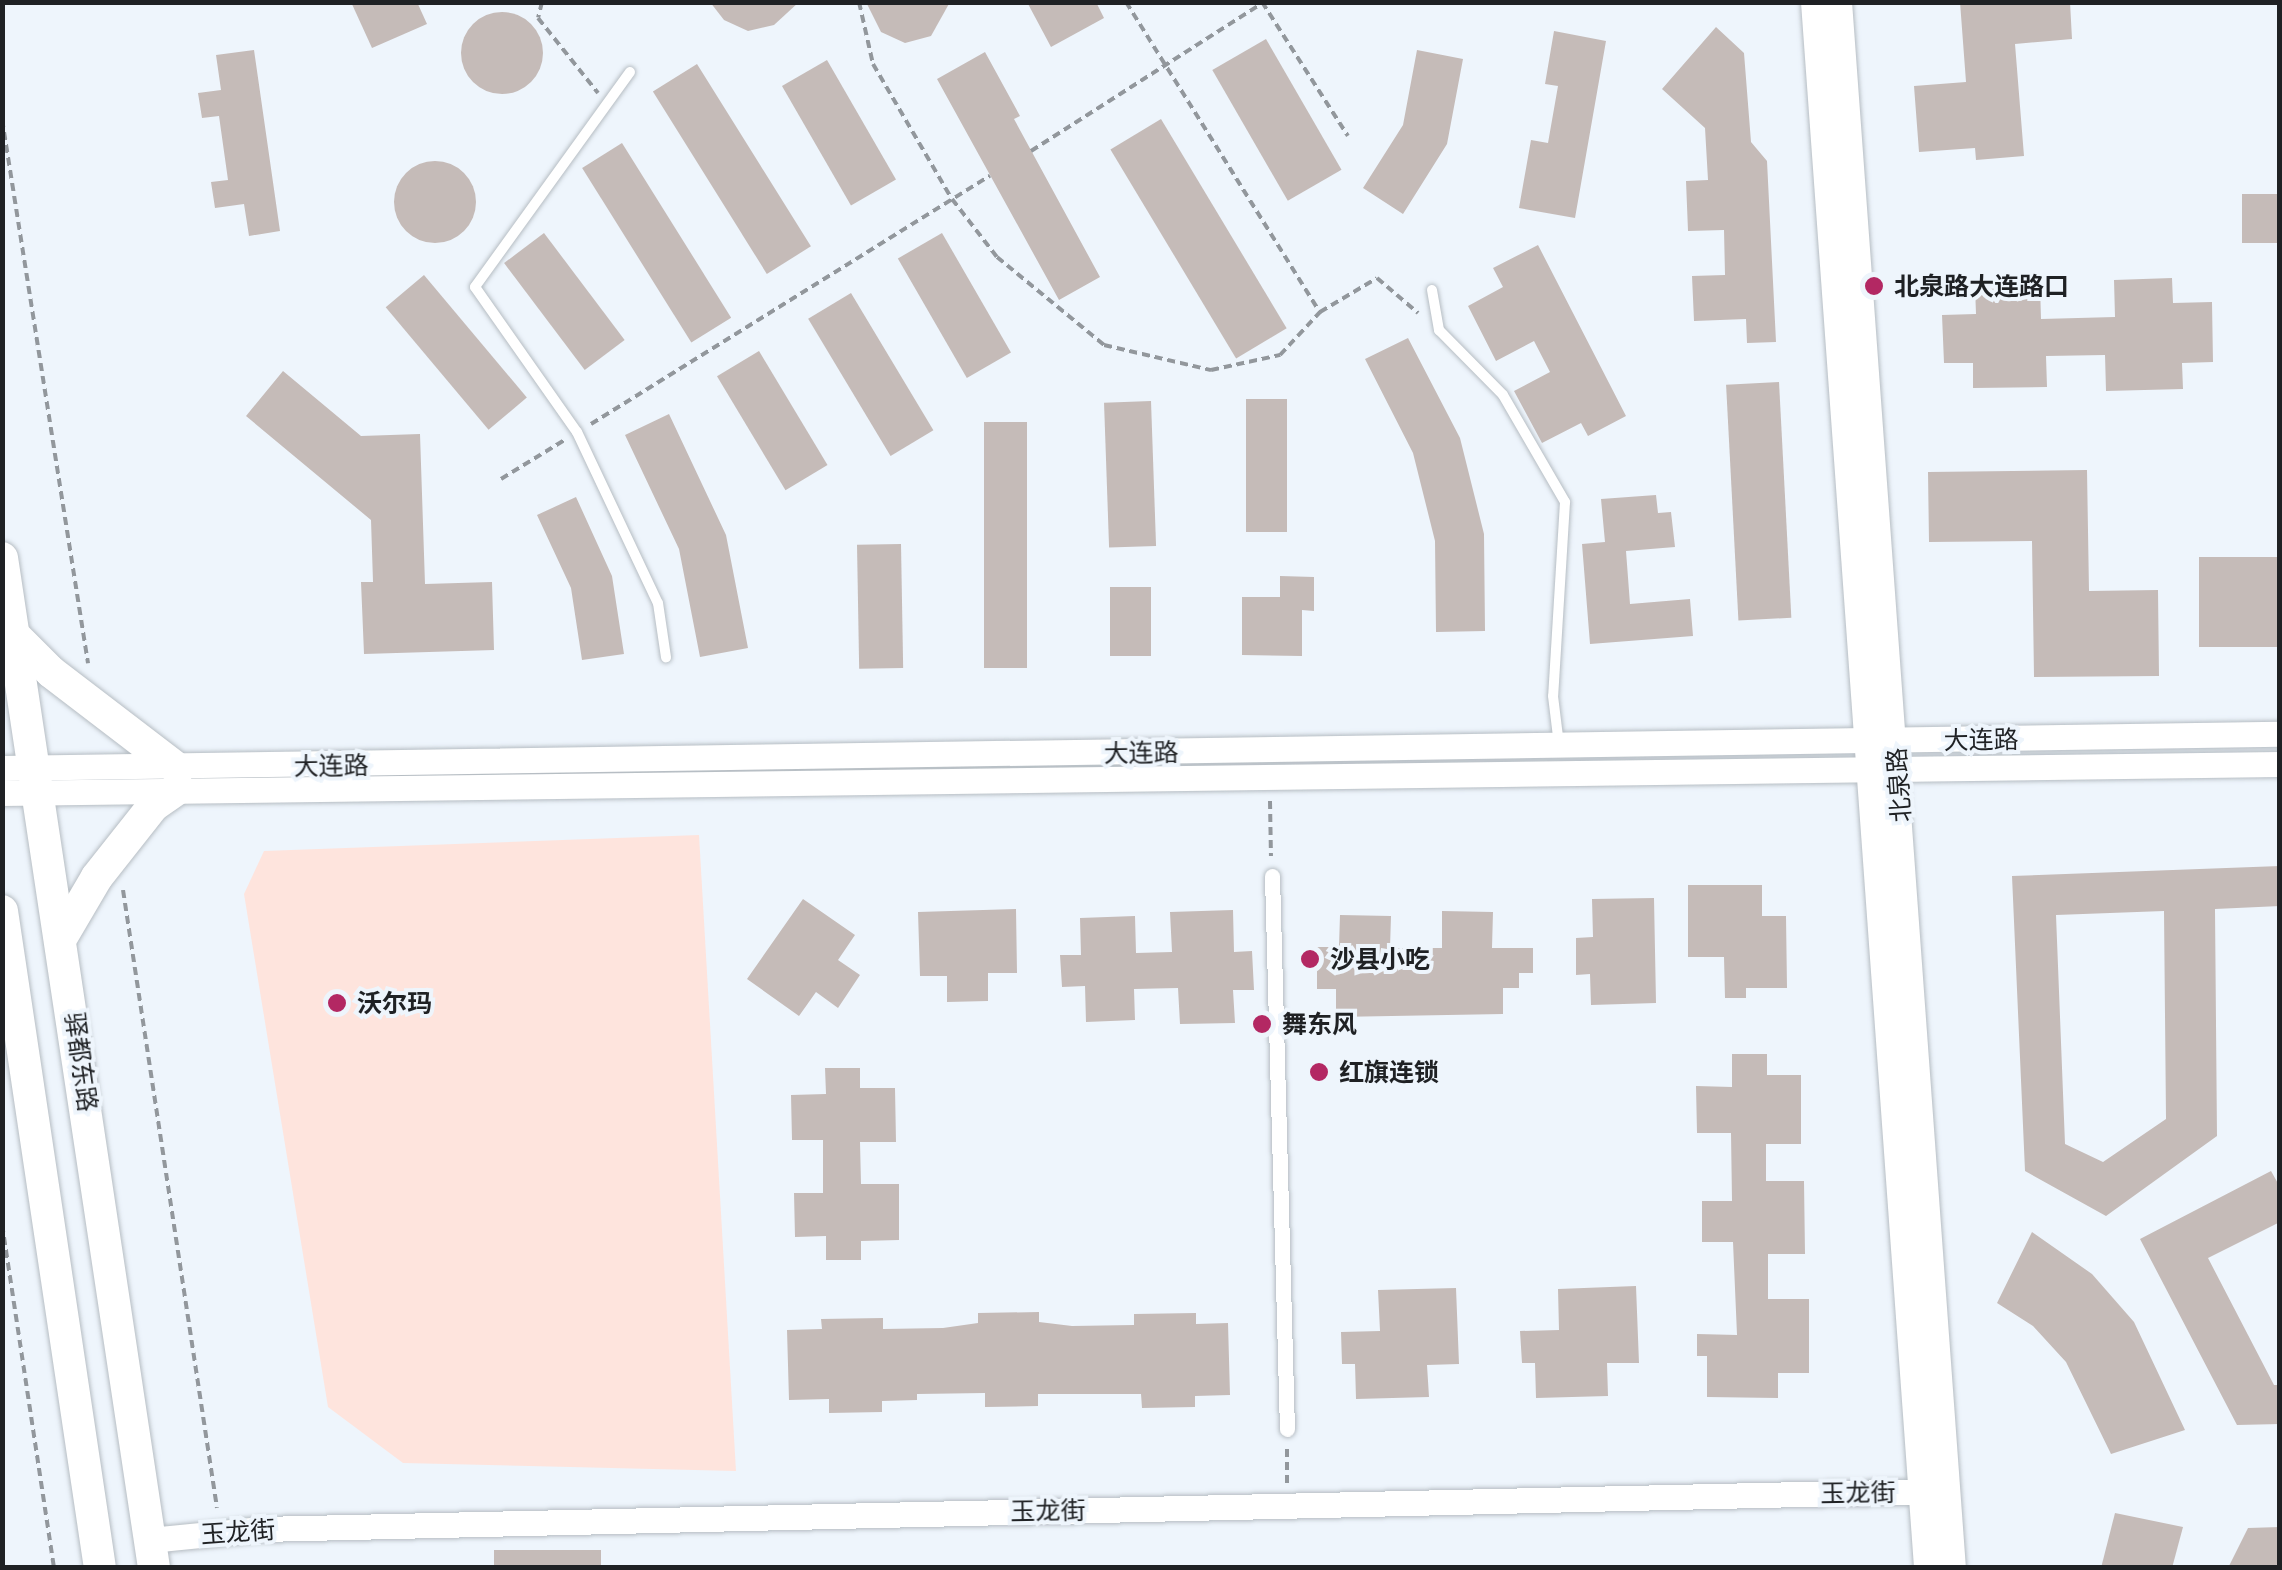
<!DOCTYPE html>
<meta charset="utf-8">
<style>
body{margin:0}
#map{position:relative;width:2282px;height:1570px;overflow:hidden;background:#eef5fc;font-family:"Archivo Narrow","Noto Sans SC",sans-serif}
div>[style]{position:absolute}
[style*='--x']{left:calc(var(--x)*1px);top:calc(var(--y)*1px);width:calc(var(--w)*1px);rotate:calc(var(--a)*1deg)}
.commercial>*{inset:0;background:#fee4dd}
.building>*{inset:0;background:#c5bbb8;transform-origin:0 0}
.round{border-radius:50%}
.path>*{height:4px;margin-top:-2px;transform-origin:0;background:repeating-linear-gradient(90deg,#92979c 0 8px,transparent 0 13px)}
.roads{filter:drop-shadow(0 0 2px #b6bdc3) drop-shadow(0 0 2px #b6bdc3)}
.service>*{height:10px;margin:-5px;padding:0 5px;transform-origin:5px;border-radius:5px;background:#fff}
.pedestrian>*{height:15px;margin:-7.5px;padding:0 7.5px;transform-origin:7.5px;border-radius:7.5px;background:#fff}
.tertiary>*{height:25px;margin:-12.5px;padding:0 12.5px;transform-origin:12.5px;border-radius:12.5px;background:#fff}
.secondary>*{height:28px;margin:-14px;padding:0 14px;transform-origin:14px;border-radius:14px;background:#fff}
.trunk>*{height:32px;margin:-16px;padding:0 16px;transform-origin:16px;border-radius:16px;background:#fff}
.dots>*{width:28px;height:28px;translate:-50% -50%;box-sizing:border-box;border:5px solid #eef5fc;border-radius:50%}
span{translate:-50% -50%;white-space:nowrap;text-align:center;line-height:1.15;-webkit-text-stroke:8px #eef5fc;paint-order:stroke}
.poi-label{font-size:25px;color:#1f2124;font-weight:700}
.left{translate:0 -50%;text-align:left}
.street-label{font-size:25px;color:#1f2124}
.frame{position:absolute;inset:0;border:5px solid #1f2124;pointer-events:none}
</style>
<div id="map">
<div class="commercial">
<i style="clip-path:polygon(699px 835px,736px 1471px,403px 1463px,328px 1407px,244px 894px,264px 851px)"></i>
</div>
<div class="building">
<i style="clip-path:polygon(351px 2px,417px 2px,427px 24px,372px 48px)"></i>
<i style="clip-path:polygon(710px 2px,799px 2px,774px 25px,748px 31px,724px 20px)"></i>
<i style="clip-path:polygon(866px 2px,950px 2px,931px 36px,905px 43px,881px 32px)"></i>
<i style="clip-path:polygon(1027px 2px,1096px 2px,1104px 18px,1051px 47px)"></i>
<i style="clip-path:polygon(1960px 2px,2070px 2px,2072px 39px,2015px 44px,2024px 156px,1976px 160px,1975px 148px,1919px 152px,1914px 86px,1966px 82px)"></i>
<i class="round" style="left:461px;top:12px;width:82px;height:82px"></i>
<i style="clip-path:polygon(1716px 27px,1744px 53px,1751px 142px,1767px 161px,1776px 342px,1747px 343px,1746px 319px,1694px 321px,1692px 276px,1725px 275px,1724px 230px,1688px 231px,1686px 181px,1708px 180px,1705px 128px,1662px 89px)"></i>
<i style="clip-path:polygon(1554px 31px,1606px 41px,1575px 218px,1519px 208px,1531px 140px,1548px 143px,1558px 86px,1545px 84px)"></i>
<i style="left:1266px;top:39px;width:151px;height:62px;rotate:60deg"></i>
<i style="clip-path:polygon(254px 50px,280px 231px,249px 236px,244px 204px,215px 208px,211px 182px,228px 180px,219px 116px,202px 118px,198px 93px,221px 90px,216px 55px)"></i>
<i style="clip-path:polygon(1417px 50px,1463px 59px,1447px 144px,1403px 214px,1363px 188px,1403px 125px)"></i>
<i style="clip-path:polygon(985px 52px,1020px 116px,1014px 119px,1100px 277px,1059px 300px,937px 79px)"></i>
<i style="left:827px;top:60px;width:138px;height:52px;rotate:60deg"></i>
<i style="left:697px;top:64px;width:215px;height:52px;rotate:58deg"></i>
<i style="left:1161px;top:119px;width:244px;height:59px;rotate:59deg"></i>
<i style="left:622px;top:143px;width:206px;height:47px;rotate:58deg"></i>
<i class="round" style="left:394px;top:161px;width:82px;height:82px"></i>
<i style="left:2280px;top:194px;width:49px;height:38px;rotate:90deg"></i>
<i style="left:544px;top:233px;width:134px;height:50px;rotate:53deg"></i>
<i style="left:942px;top:233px;width:138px;height:51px;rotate:60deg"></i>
<i style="clip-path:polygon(1538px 245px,1626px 416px,1588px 436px,1581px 423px,1542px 443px,1514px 391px,1550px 372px,1534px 341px,1496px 361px,1468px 306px,1503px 287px,1493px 268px)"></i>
<i style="left:424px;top:275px;width:160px;height:50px;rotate:50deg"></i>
<i style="clip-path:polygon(2172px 278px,2173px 303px,2212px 302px,2213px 362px,2182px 363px,2183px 389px,2106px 391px,2105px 355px,2046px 356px,2047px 387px,1973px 388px,1973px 363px,1944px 363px,1942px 315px,1976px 314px,1975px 287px,2040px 285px,2041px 319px,2115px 317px,2114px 280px)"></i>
<i style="left:851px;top:293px;width:160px;height:50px;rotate:59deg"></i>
<i style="clip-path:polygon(1408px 338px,1460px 438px,1484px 534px,1485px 631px,1436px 632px,1435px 541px,1413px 453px,1365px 359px)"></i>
<i style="left:759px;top:351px;width:133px;height:49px;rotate:59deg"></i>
<i style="clip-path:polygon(283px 371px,361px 436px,420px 434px,425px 584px,492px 582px,494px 650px,364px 654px,361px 582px,373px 582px,371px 520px,246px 416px)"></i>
<i style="left:1779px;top:382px;width:236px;height:53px;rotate:87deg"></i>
<i style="left:1246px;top:399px;width:41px;height:133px"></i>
<i style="left:1151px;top:401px;width:145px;height:47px;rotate:88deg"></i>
<i style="clip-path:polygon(669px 414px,726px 535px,748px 648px,700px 657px,679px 549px,625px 435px)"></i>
<i style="left:984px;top:422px;width:43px;height:246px"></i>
<i style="clip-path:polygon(2087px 470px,2089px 591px,2158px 590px,2159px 676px,2034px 677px,2032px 541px,1929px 542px,1928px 472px)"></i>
<i style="clip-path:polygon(1656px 495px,1658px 513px,1671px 512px,1675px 547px,1626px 551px,1630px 604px,1690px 599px,1693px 636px,1590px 644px,1582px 544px,1605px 542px,1601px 499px)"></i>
<i style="clip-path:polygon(576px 497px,612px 576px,624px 654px,582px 660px,571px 588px,537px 515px)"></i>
<i style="left:901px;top:544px;width:124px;height:44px;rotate:89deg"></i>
<i style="left:2280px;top:557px;width:90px;height:81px;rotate:90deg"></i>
<i style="clip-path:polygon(1280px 576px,1314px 577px,1314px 611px,1302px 610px,1302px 656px,1242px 655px,1242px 597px,1280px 597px)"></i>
<i style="left:1110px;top:587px;width:41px;height:69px"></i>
<i style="clip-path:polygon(evenodd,2280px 866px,2280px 906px,2215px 909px,2217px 1136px,2106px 1216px,2025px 1171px,2012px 876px,2280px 866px,2164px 911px,2166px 1119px,2103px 1162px,2065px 1144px,2056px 915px,2164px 911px)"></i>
<i style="clip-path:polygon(1688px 885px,1762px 885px,1762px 916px,1786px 916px,1787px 988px,1746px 988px,1746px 998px,1725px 998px,1724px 957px,1688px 957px)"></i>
<i style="clip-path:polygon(1654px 898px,1656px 1003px,1591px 1005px,1590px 974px,1576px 975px,1576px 938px,1593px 937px,1592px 899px)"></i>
<i style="clip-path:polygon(803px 899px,855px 935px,838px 960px,860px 975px,838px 1008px,816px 992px,799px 1016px,747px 979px)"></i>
<i style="clip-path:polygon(1016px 909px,1017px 973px,988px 973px,988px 1001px,947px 1002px,947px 976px,920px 976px,918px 912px)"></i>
<i style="clip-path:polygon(1233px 910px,1234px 952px,1252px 951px,1254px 990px,1233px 990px,1235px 1023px,1180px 1024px,1178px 988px,1134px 989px,1135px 1020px,1086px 1022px,1085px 986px,1062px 987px,1060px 955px,1081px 955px,1080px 918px,1135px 916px,1136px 953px,1172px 952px,1170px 912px)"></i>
<i style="clip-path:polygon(1442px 911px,1493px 912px,1492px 948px,1533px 948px,1533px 973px,1519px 973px,1519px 988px,1503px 988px,1503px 1014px,1336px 1017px,1336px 989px,1317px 989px,1317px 947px,1339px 947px,1340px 915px,1391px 916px,1390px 948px,1442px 948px)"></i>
<i style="clip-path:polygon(1732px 1054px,1767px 1054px,1767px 1075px,1801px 1075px,1801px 1144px,1766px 1144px,1766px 1181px,1804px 1181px,1805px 1254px,1768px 1254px,1768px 1299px,1809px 1299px,1809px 1373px,1778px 1373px,1778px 1398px,1707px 1397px,1707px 1356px,1697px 1356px,1697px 1334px,1737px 1335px,1733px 1242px,1702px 1242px,1702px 1201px,1732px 1201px,1731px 1133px,1697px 1133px,1696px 1086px,1732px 1087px)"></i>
<i style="clip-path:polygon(825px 1068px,860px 1068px,860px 1088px,895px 1088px,896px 1142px,860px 1142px,861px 1184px,899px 1184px,899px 1240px,861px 1241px,861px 1260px,826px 1260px,826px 1236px,795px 1237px,794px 1193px,823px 1193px,823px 1140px,792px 1140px,791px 1095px,826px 1094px)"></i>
<i style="clip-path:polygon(2271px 1171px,2280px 1187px,2280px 1222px,2208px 1258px,2274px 1385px,2280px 1385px,2280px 1424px,2237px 1425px,2140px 1239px)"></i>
<i style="clip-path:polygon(2032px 1232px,2092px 1274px,2134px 1322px,2185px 1430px,2111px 1454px,2066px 1362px,2033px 1326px,1997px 1303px)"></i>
<i style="clip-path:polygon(1636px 1286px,1639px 1363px,1607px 1363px,1608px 1396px,1536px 1398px,1535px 1363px,1522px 1363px,1520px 1331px,1559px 1330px,1558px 1289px)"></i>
<i style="clip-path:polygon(1456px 1288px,1459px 1364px,1427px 1365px,1429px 1397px,1356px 1399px,1355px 1364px,1342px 1364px,1341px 1332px,1380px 1331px,1378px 1290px)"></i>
<i style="clip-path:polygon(1039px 1312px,1039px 1322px,1072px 1326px,1134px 1325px,1134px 1314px,1196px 1313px,1196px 1324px,1228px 1323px,1230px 1395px,1195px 1396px,1195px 1407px,1142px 1408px,1141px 1394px,1038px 1394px,1038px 1406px,985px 1407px,985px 1393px,917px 1394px,917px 1400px,882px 1401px,882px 1412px,829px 1413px,829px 1399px,789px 1400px,787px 1330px,822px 1329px,821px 1319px,883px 1318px,883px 1329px,943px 1328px,978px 1323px,978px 1313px)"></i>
<i style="clip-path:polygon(2115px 1513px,2183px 1527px,2172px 1568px,2101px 1568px)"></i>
<i style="clip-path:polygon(2280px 1527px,2280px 1562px,2273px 1568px,2228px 1568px,2248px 1528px)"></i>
<i style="left:601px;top:1550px;width:18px;height:107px;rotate:90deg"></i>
</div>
<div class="path">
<i style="--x:542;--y:2;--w:16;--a:104"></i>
<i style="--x:538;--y:18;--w:96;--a:51.3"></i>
<i style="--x:859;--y:2;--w:64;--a:77.3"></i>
<i style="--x:873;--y:64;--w:156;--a:59.7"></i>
<i style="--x:952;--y:199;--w:73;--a:52.2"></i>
<i style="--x:997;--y:257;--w:139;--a:39.4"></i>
<i style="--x:1104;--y:345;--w:110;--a:13.2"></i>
<i style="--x:1211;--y:370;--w:71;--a:-12.3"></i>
<i style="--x:1280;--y:355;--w:59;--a:-47.1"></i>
<i style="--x:1126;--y:2;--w:366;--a:58"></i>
<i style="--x:1320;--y:312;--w:66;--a:-30.8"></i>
<i style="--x:1377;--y:278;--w:54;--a:40.5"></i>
<i style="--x:1262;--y:2;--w:159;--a:57.3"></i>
<i style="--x:2;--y:119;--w:551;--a:81.02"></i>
<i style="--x:1031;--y:151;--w:274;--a:-32.6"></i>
<i style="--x:591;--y:424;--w:470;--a:-31.9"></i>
<i style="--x:501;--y:479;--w:76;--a:-31.6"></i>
<i style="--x:1270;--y:801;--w:55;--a:89"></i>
<i style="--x:123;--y:890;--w:625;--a:81.35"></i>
<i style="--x:2;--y:1224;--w:348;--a:81.4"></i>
<i style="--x:1287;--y:1449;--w:36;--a:90"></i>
</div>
<div class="roads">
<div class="service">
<i style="--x:630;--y:72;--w:265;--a:125.8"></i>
<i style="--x:475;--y:287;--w:177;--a:54.9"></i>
<i style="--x:577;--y:432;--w:189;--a:64.7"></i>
<i style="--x:658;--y:603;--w:55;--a:81.6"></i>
<i style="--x:1432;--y:290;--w:41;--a:80.1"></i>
<i style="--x:1439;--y:330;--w:91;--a:45.4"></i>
<i style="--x:1503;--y:395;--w:124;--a:59.9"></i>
<i style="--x:1565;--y:502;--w:194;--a:93.5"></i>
<i style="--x:1553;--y:696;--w:49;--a:83"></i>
</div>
<div class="pedestrian">
<i style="--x:1272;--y:876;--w:553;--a:88.45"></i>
</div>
<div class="tertiary">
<i style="--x:2;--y:768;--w:2278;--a:-0.86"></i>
<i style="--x:2;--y:793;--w:2278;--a:-0.73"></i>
<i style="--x:150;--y:1540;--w:112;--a:-5.7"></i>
<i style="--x:261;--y:1529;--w:1678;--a:-1.3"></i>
</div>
<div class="secondary">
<i style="--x:1815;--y:2;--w:1570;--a:85.87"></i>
<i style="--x:1838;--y:2;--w:1570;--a:85.84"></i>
</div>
<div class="trunk">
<i style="--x:2;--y:558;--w:1021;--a:81.44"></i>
<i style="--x:14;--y:635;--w:52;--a:45"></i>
<i style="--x:51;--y:672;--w:160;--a:37.4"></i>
<i style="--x:2;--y:911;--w:664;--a:81.52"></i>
<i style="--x:63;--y:935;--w:67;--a:-59.6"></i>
<i style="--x:97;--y:877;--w:90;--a:-51.7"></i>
<i style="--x:153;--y:806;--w:29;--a:-35"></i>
</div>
</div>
<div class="dots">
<i style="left:1874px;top:286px;background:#b32863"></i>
<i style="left:1310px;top:959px;background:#b32863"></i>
<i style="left:337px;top:1003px;background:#b32863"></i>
<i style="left:1262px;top:1024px;background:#b32863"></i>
<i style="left:1319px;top:1072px;background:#b32863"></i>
</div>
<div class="poi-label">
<span class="left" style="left:1894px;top:286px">北泉路大连路口</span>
<span class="left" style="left:1330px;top:959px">沙县小吃</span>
<span class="left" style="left:357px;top:1003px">沃尔玛</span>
<span class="left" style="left:1282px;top:1024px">舞东风</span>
<span class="left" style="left:1339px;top:1072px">红旗连锁</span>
</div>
<div class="street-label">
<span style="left:1981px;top:740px;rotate:-1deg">大连路</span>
<span style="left:1141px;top:753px;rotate:-1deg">大连路</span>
<span style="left:331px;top:766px;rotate:-1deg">大连路</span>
<span style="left:1899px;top:785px;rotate:-94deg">北泉路</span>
<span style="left:81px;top:1062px;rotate:82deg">驿都东路</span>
<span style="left:1858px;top:1493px;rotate:-1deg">玉龙街</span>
<span style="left:1048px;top:1511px;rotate:-1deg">玉龙街</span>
<span style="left:238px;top:1532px;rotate:-4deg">玉龙街</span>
</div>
<div class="frame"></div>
</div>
